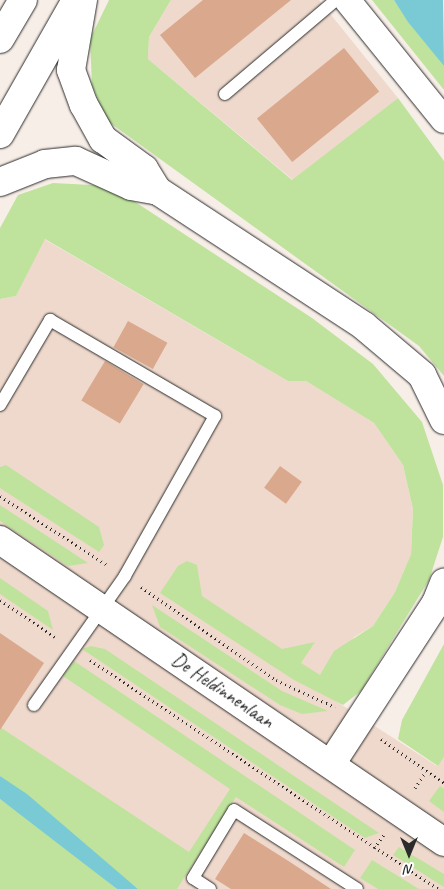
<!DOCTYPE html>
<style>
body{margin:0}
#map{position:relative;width:444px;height:889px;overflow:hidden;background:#f8eee8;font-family:Caveat,sans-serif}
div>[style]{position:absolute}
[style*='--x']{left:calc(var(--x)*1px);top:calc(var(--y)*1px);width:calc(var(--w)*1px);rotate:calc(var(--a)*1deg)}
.built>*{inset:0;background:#efd9cc}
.green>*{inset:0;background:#bfe39d}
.water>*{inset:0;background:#7acad6}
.building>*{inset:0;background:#daa88c;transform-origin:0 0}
.path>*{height:3px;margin-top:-1.5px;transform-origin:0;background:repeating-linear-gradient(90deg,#2b2b2b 0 1px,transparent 0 5px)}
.roads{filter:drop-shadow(0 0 1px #2b2b2b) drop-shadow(0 0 1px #2b2b2b)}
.lane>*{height:12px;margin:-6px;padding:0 6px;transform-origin:6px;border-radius:6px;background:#fff}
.street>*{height:26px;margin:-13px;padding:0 13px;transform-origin:13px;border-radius:13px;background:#fff}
.secondary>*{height:28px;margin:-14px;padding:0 14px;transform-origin:14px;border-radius:14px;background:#fff}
span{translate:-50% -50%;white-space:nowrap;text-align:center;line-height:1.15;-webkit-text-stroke:4px #fff;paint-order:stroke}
.street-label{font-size:20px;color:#2b2b2b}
.north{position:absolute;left:384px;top:829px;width:50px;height:50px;-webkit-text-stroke:4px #fff;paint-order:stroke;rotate:180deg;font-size:14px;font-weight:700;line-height:20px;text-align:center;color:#2b2b2b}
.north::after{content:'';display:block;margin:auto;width:18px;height:22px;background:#2b2b2b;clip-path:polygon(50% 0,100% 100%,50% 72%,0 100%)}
</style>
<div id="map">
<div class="built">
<i style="clip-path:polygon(171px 0,319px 0,398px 98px,293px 180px,148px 59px,149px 37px)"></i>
<i style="clip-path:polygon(44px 239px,288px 381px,306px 381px,374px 423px,403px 465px,413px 509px,411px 554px,395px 592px,373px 626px,354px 637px,317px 689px,437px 766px,444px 757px,444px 889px,171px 889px,0 756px,0 299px,16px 296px)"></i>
</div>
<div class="green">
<i style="clip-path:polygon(109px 0,171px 0,149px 37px,148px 59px,292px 180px,398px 98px,444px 161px,444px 376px,419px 346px,106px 120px,92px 85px,90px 39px)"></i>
<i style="clip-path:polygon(372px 0,394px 0,444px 66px,444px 90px)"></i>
<i style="clip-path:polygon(53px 183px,111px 186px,312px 318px,373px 364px,422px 422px,443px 485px,443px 537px,429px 580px,361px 691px,343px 705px,294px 680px,160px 593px,178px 566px,187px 561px,197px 565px,202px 596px,282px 649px,315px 642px,301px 663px,320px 675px,334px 651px,373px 626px,395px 592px,411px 554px,413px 509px,403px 465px,374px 423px,306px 381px,288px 381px,45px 239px,16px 296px,0 299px,0 228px,18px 195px)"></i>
<i style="clip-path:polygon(6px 465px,99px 527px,104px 545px,99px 552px,0 488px,0 467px)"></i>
<i style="clip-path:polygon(0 505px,88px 563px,68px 566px,0 521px)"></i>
<i style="clip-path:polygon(0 578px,48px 611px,53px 630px,0 594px)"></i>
<i style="clip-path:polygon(152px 605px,282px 691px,328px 711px,302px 714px,280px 705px,160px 627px)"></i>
<i style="clip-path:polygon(444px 644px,444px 757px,438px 766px,398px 739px,402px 720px)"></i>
<i style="clip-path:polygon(91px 646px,105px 649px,379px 833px,365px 838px,82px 649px)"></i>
<i style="clip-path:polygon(74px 661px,355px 850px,344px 867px,236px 797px,177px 889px,138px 889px,0 776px,0 727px,189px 852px,230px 789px,63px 676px)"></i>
<i style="clip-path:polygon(440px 786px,444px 789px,444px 812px,429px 801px)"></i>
<i style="clip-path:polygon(0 799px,58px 841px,117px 889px,0 889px)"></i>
<i style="clip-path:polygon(399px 847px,444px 874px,444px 887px,393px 855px)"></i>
<i style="clip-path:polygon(372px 860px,419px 889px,378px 889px,360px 878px)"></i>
</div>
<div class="water">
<i style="clip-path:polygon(394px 0,443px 0,444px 66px,408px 22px)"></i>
<i style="clip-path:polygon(0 776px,27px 794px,138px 889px,117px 889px,0 799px)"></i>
</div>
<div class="building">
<i style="clip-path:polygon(203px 0,291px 0,195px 78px,160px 35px)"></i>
<i style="left:344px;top:48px;width:56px;height:112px;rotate:51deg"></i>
<i style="left:128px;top:321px;width:45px;height:30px;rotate:29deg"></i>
<i style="left:105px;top:361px;width:45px;height:46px;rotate:31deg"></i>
<i style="left:280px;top:466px;width:27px;height:27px;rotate:36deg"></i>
<i style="clip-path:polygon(0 633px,44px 663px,0 730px)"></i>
<i style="clip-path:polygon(244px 833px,290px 862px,331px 889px,231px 889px,215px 879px)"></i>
</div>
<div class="path">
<i style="--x:0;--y:496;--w:127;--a:32.8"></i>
<i style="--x:141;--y:587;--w:164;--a:34.6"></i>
<i style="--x:276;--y:680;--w:65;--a:24.6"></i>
<i style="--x:0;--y:600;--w:66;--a:33.9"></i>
<i style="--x:90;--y:660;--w:417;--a:33.3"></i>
<i style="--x:381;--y:739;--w:77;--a:34.9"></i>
<i style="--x:415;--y:788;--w:20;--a:-57"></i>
<i style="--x:374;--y:848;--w:17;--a:-54"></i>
</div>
<div class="roads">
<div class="lane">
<i style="--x:225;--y:94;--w:145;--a:-40.3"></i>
<i style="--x:0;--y:405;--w:99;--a:-59.5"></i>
<i style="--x:50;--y:320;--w:191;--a:30.2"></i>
<i style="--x:215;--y:416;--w:184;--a:119.4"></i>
<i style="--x:125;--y:576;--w:158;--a:125.2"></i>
<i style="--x:210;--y:889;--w:20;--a:-147"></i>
<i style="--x:193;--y:878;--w:79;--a:-58.9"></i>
<i style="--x:234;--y:810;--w:146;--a:32.7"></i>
</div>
<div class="street">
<i style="--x:347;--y:0;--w:154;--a:51.1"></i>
</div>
<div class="secondary">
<i style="--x:83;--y:0;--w:71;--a:99.7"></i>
<i style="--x:71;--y:70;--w:37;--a:70"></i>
<i style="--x:84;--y:105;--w:39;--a:61"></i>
<i style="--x:103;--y:139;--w:51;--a:36.2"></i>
<i style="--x:144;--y:169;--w:26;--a:58"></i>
<i style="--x:0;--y:39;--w:45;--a:-59.5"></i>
<i style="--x:0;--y:134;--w:154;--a:-60.4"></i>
<i style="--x:0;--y:182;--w:48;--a:-21.8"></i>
<i style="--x:45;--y:164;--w:31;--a:-6"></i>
<i style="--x:76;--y:161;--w:60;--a:24.4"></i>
<i style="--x:131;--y:186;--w:27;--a:10"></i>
<i style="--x:158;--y:191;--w:246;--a:33.2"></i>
<i style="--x:364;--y:326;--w:76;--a:40.2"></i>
<i style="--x:422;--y:375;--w:50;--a:63.9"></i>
<i style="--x:0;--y:540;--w:537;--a:34.22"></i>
<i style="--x:331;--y:764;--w:192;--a:-56.9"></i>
<i style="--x:436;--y:603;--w:22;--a:-68"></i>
</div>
</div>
<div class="street-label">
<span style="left:223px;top:690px;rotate:34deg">De Heldinnenlaan</span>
</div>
<div class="north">N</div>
</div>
